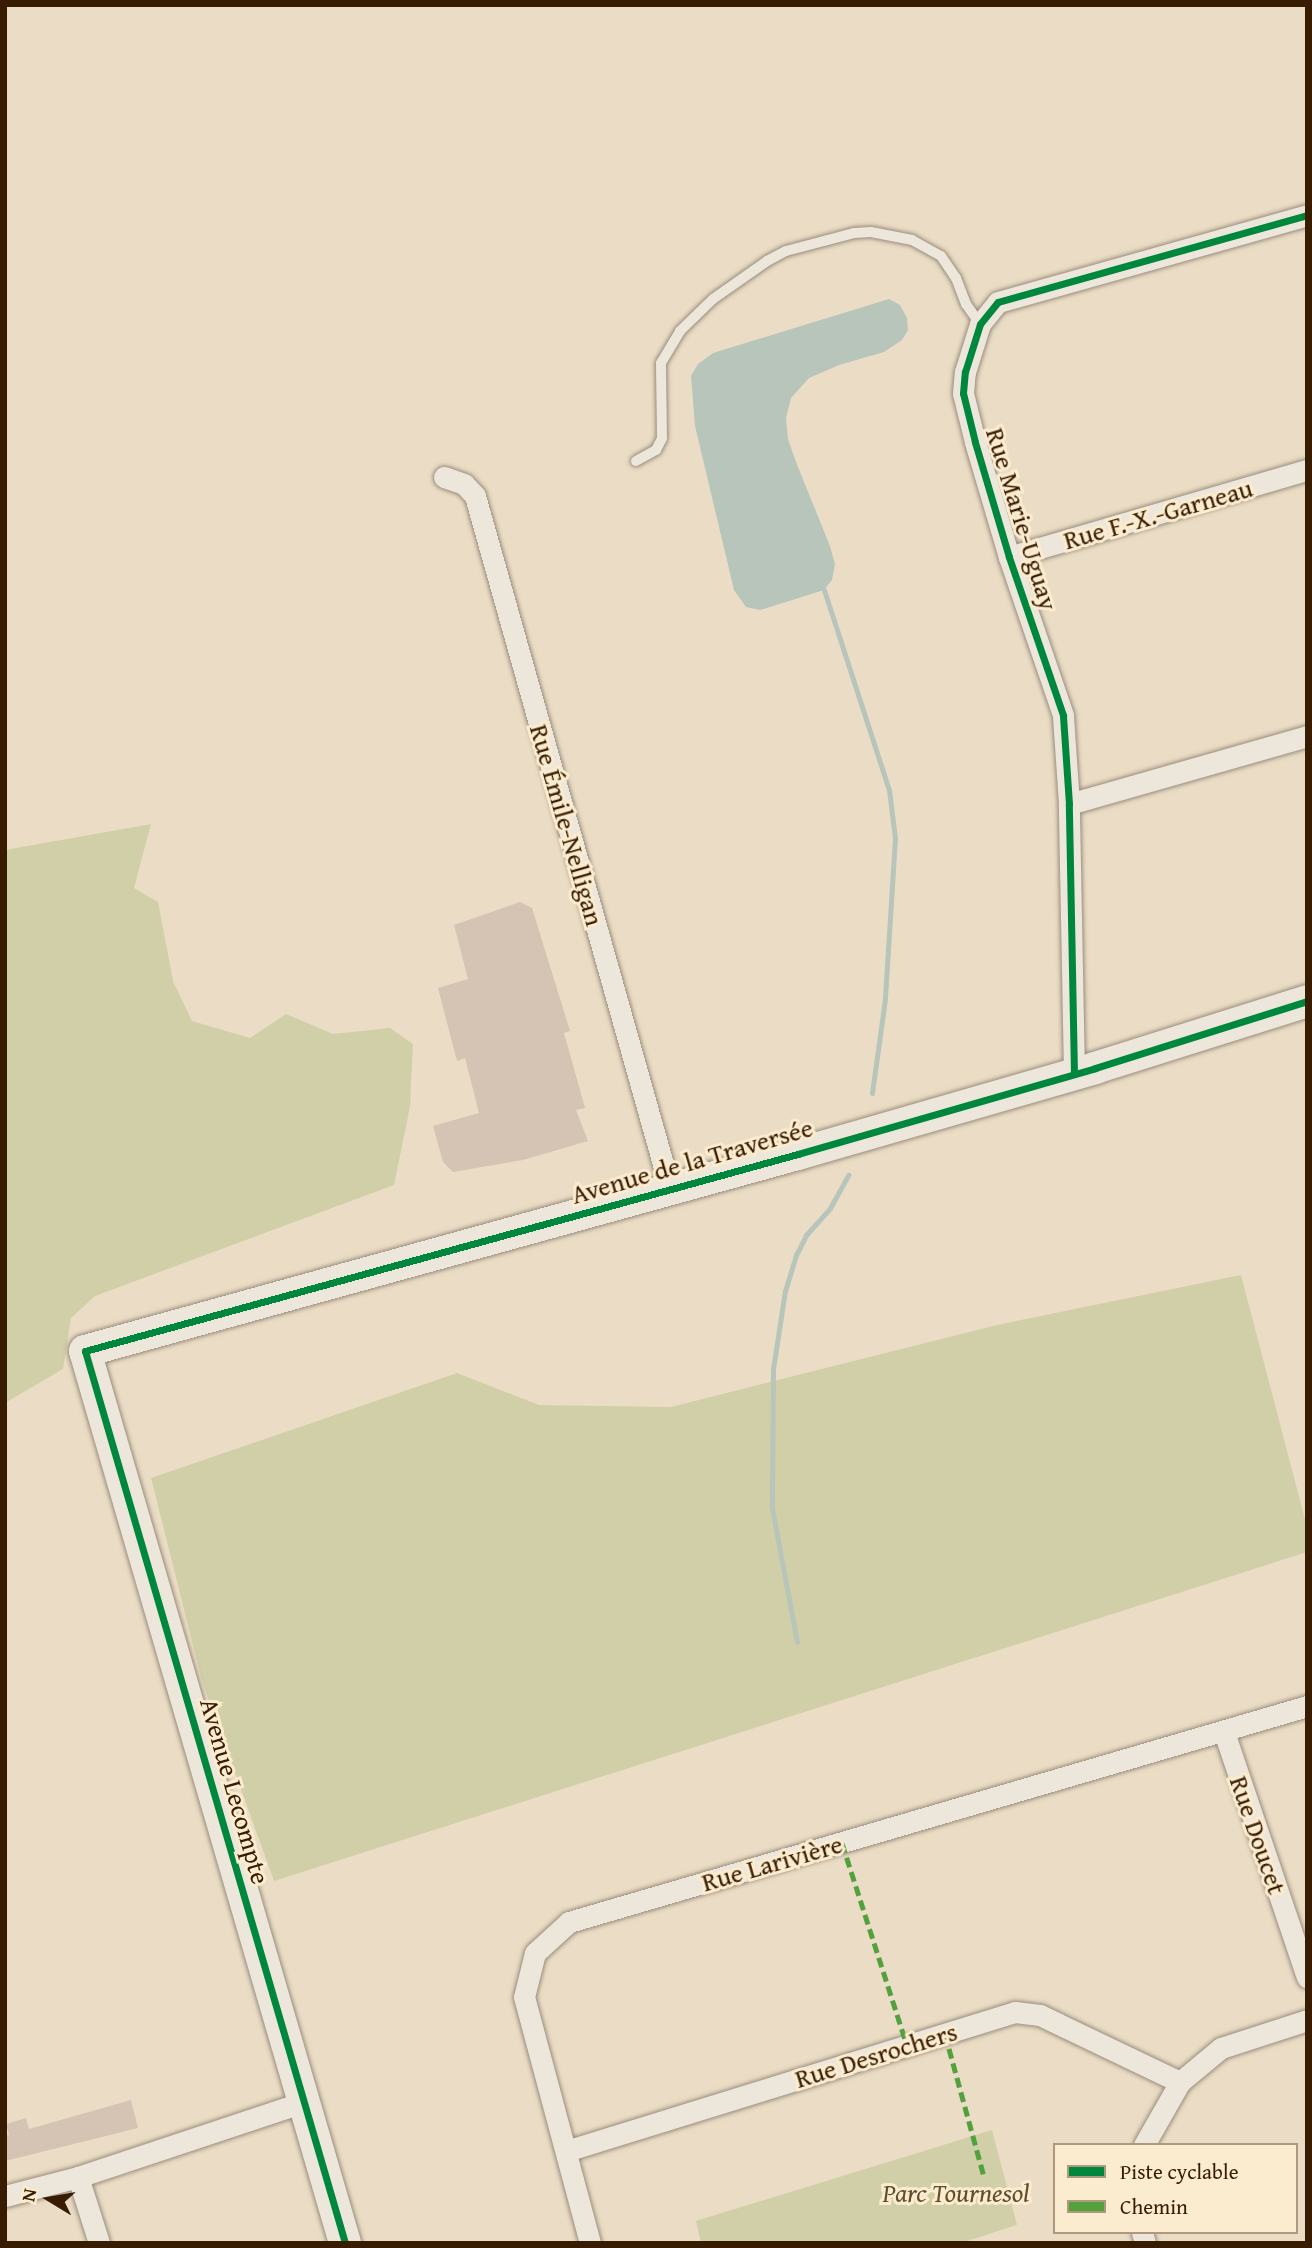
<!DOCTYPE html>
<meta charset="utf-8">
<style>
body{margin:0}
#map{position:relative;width:1312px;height:2248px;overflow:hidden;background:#ebddc5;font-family:"Gentium Book Plus",serif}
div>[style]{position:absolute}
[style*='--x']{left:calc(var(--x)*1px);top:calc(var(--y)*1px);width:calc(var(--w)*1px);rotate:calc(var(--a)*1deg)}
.green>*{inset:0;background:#d1cfa8}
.water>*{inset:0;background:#b8c5bb}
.stream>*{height:5px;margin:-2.5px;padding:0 2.5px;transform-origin:2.5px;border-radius:2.5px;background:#b8c5bb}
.building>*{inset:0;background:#d5c3b3}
.roads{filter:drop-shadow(0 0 2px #998d7d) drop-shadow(0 0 2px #998d7d)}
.lane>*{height:10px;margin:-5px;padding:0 5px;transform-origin:5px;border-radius:5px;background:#ede6da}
.street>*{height:21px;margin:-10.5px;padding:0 10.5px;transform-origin:10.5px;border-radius:10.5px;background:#ede6da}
.secondary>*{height:32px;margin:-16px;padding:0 16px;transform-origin:16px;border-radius:16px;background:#ede6da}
.quiet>*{height:5px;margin-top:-2.5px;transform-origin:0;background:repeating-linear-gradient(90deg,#53a13d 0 10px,transparent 0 15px)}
.cycleway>*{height:7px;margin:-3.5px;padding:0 3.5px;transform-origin:3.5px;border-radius:3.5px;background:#00873e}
span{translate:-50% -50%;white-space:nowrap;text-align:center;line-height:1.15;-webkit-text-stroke:6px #fceccf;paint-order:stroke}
.street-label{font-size:26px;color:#381c02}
.park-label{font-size:26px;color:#604e2d;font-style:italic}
.frame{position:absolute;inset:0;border:7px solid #381c02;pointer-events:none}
.legend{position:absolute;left:1053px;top:2143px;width:245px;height:91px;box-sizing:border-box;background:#fceccf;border:2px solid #ae997d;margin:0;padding:9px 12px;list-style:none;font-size:21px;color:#381c02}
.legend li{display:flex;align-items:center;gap:14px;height:35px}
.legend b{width:35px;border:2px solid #ae997d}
.north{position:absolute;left:14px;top:2164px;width:70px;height:70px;-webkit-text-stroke:5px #fceccf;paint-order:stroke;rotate:281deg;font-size:19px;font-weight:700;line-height:28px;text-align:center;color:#381c02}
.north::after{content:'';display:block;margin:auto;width:24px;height:32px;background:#381c02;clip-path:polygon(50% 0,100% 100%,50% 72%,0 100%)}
</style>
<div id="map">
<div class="green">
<i style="clip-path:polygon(151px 824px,134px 888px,158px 902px,173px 981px,192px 1021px,250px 1038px,286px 1014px,333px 1034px,390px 1028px,413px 1044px,410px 1107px,394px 1185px,95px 1296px,71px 1318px,63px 1369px,5px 1403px,5px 850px)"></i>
<i style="clip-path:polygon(1241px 1275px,1307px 1527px,1307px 1552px,274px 1881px,202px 1681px,151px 1478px,457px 1373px,539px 1405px,671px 1407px,997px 1325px)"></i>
<i style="clip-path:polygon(992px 2130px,1017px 2225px,961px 2243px,701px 2243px,696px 2221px)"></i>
</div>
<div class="water">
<i style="clip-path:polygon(889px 299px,900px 305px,907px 318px,908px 330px,902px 340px,884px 352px,839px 365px,809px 378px,791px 398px,786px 418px,788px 439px,796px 462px,830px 546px,835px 564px,832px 580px,824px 590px,760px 610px,746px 607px,734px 590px,695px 426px,691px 376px,698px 364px,713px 353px)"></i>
</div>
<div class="stream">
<i style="--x:824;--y:590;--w:210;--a:72"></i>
<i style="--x:889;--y:790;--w:48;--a:82.9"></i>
<i style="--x:895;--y:838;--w:161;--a:93.6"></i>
<i style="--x:885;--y:999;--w:95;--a:97.9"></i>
<i style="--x:797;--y:1642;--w:135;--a:-100.6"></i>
<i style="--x:772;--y:1509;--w:140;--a:-89.6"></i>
<i style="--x:773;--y:1369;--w:79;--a:-81.3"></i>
<i style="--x:785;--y:1291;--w:38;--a:-73"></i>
<i style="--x:796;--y:1255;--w:22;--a:-63"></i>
<i style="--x:806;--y:1235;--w:36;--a:-48"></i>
<i style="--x:830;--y:1208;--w:38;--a:-61"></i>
</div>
<div class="building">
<i style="clip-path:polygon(520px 902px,532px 908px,570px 1031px,564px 1033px,585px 1108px,576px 1110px,588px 1141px,523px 1160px,453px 1172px,443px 1162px,433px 1126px,479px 1113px,465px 1058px,457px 1061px,438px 988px,468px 979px,454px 925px)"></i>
<i style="clip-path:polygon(131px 2100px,138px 2128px,5px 2161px,5px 2136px,9px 2135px,6px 2124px,26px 2118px,29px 2129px)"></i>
</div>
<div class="roads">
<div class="lane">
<i style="--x:636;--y:461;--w:23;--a:-29"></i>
<i style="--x:656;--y:450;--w:13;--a:-63"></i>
<i style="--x:662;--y:438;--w:75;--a:-90.8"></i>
<i style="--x:661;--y:363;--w:37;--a:-59"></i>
<i style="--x:680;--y:331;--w:46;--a:-44.1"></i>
<i style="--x:713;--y:299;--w:66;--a:-35.1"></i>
<i style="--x:767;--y:261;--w:21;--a:-28"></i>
<i style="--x:786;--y:251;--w:70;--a:-14.8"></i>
<i style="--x:854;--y:233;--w:17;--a:-3"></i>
<i style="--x:871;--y:232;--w:42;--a:11"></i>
<i style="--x:912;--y:240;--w:33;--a:29"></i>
<i style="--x:941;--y:256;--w:27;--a:56"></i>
<i style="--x:956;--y:278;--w:28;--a:69"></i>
<i style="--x:966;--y:304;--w:24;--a:55"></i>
</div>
<div class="street">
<i style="--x:444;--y:477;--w:21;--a:19"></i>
<i style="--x:464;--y:484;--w:16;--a:47"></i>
<i style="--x:475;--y:496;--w:720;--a:74.28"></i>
<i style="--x:1009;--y:557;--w:310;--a:-16.3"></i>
<i style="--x:1069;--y:804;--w:248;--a:-15.9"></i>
<i style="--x:1074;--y:1074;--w:270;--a:-91.1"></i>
<i style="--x:1069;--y:804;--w:89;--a:-93.9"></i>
<i style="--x:1063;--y:715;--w:167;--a:-108.9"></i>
<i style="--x:1009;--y:557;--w:120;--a:-106.5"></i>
<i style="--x:975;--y:442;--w:50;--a:-103.8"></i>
<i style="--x:963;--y:393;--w:21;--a:-85"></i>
<i style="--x:965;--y:372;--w:50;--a:-72.6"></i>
<i style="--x:980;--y:324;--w:28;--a:-51"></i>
<i style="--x:998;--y:302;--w:321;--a:-15.7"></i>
<i style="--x:1224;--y:1732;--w:259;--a:71.3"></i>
<i style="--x:1144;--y:2145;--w:73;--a:-60.3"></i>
<i style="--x:1180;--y:2082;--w:53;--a:-39.7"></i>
<i style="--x:1221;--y:2048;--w:90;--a:-18"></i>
<i style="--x:566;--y:2151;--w:470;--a:-17.2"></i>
<i style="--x:1015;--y:2012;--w:25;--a:7"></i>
<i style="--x:1040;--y:2015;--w:155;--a:25.6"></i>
<i style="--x:78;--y:2177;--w:69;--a:72.3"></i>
<i style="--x:5;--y:2196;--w:75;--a:-14.6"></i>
<i style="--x:78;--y:2177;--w:237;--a:-18.4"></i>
<i style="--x:1142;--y:2232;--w:11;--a:75"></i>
<i style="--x:590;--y:2243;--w:255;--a:-105"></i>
<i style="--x:524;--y:1997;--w:45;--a:-76"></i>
<i style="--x:535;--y:1953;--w:46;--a:-42.4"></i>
<i style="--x:569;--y:1922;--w:769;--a:-16.31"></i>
</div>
<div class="secondary">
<i style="--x:345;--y:2243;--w:929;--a:-106.25"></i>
<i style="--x:85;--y:1351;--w:740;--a:-15.45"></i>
<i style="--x:798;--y:1154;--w:309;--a:-16.1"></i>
<i style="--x:1095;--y:1068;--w:222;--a:-17.5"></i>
</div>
</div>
<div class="quiet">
<i style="--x:842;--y:1843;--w:213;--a:72.2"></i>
<i style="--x:945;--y:2034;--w:148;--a:74.7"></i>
</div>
<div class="cycleway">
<i style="--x:1074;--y:1074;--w:270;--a:-91.1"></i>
<i style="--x:1069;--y:804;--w:89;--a:-93.9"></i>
<i style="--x:1063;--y:715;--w:167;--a:-108.9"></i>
<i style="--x:1009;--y:557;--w:120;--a:-106.5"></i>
<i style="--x:975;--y:442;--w:50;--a:-103.8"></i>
<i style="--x:963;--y:393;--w:21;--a:-85"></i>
<i style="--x:965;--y:372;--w:50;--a:-72.6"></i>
<i style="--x:980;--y:324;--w:28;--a:-51"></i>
<i style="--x:998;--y:302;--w:321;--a:-15.7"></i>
<i style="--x:345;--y:2243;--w:929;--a:-106.25"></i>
<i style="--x:85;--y:1351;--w:740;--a:-15.45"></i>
<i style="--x:798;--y:1154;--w:309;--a:-16.1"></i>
<i style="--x:1095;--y:1068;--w:222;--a:-17.5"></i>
</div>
<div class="street-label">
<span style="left:1158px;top:514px;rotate:-16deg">Rue F.-X.-Garneau</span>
<span style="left:1022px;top:519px;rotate:73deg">Rue Marie-Uguay</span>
<span style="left:567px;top:825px;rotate:74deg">Rue Émile-Nelligan</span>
<span style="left:692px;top:1161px;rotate:-16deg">Avenue de la Traversée</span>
<span style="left:235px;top:1791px;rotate:74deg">Avenue Lecompte</span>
<span style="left:1258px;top:1835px;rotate:71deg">Rue Doucet</span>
<span style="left:772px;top:1863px;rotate:-16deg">Rue Larivière</span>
<span style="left:876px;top:2055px;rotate:-17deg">Rue Desrochers</span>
</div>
<div class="park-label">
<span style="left:956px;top:2193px">Parc Tournesol</span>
</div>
<div class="frame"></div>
<ul class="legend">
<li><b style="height:9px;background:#00873e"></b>Piste cyclable</li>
<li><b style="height:9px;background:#53a13d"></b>Chemin</li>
</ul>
<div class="north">N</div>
</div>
